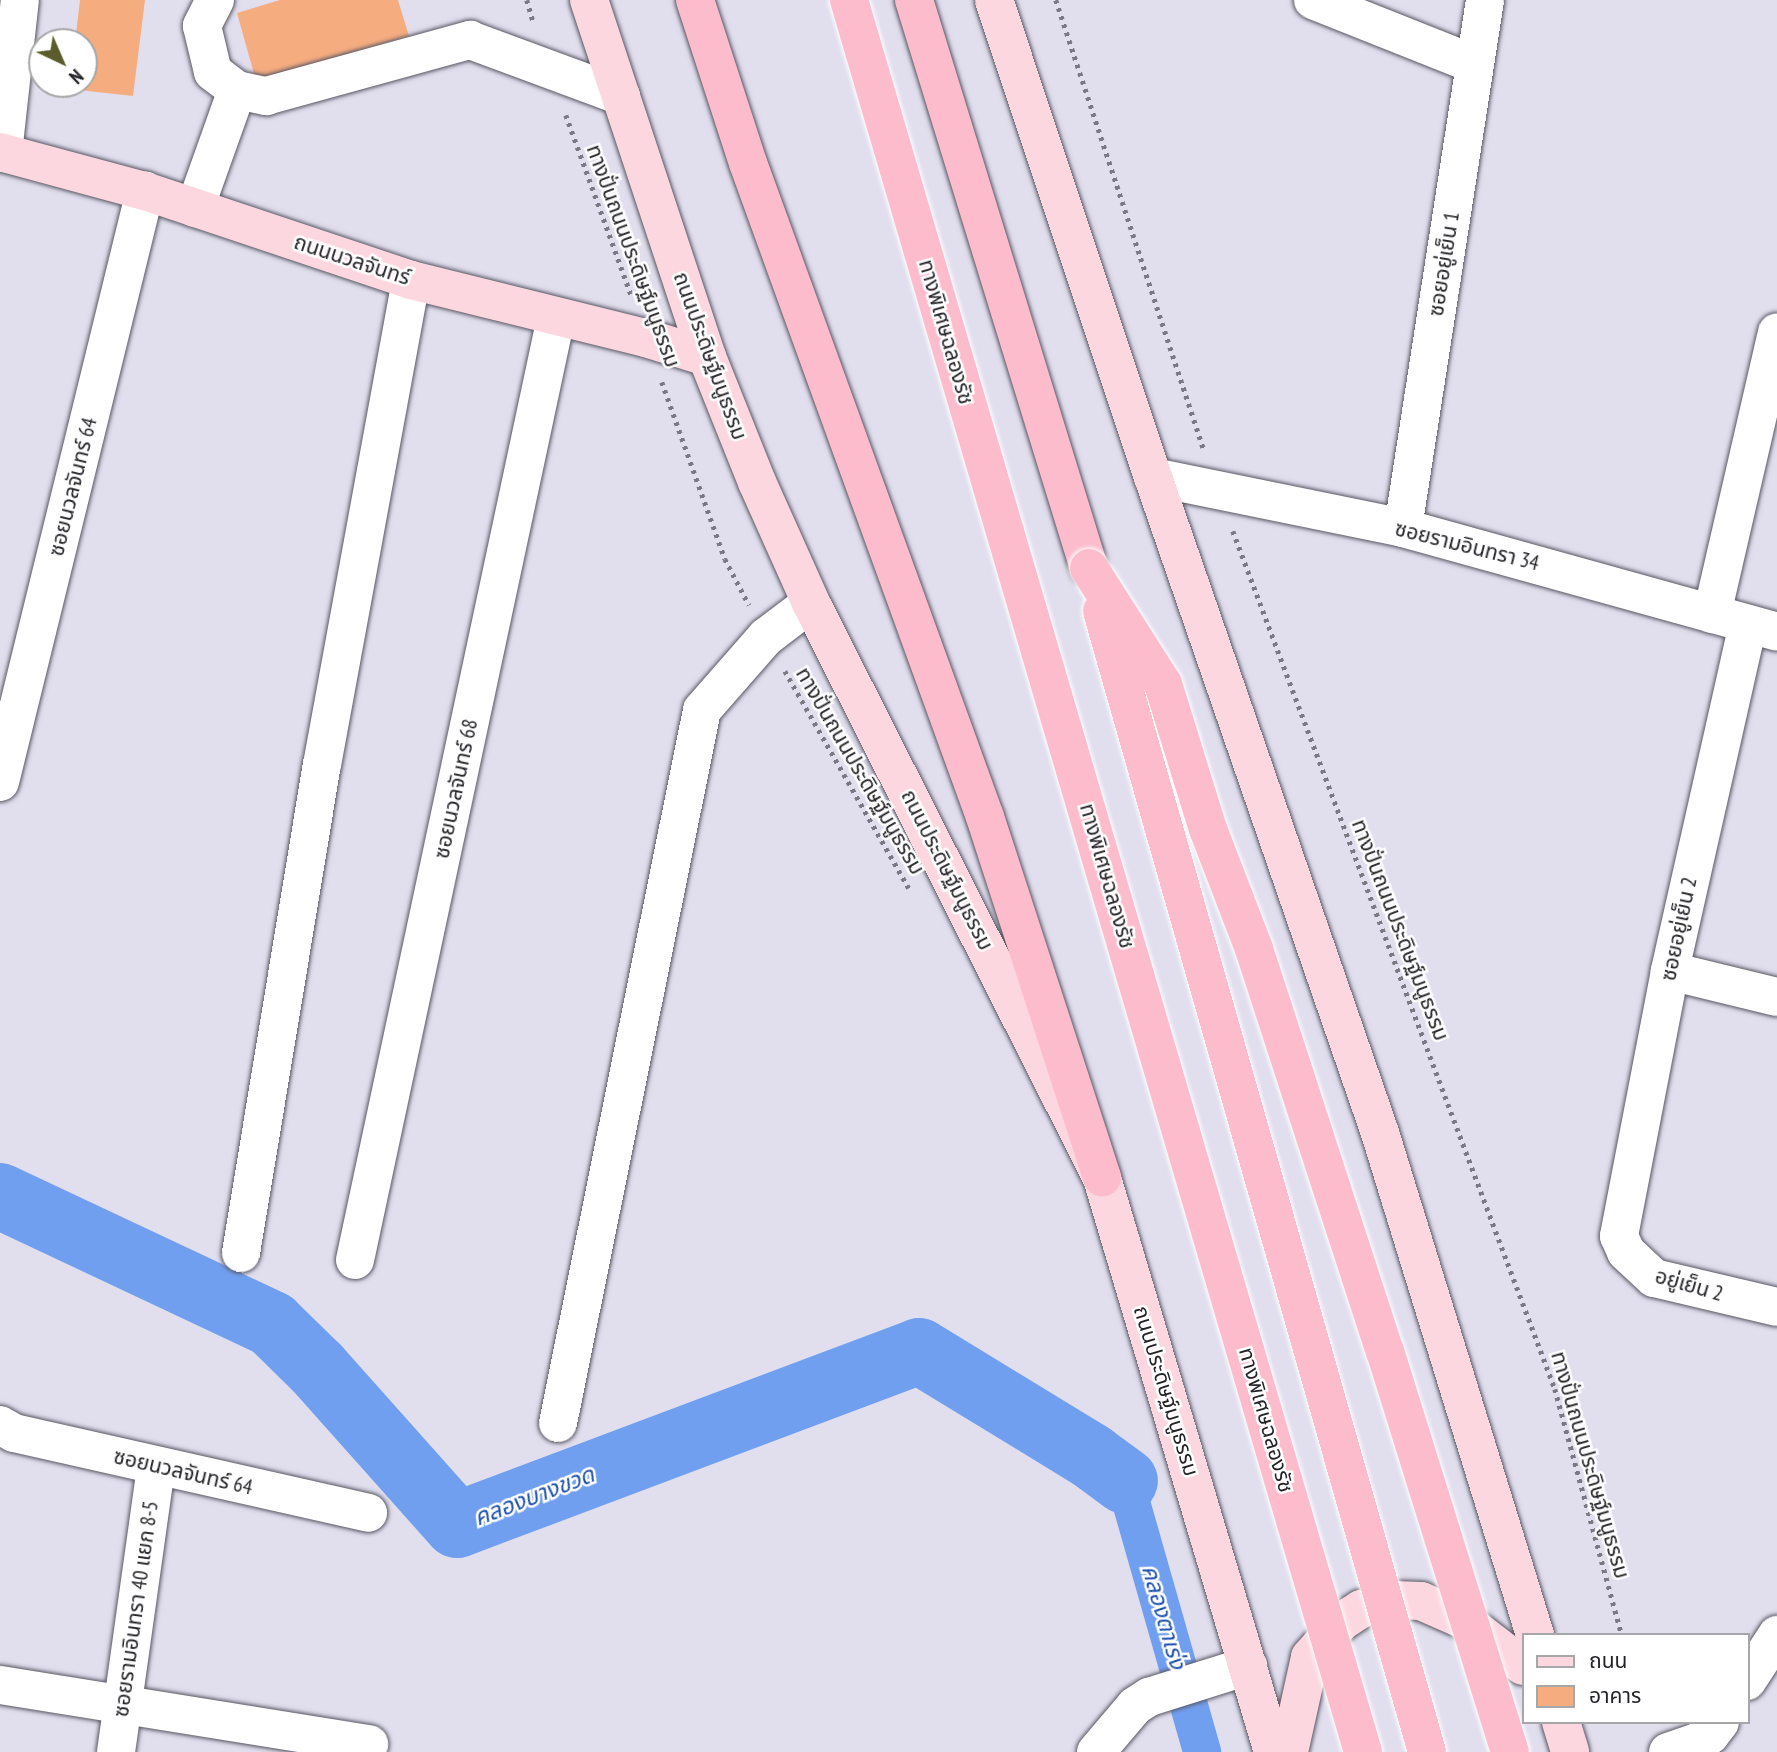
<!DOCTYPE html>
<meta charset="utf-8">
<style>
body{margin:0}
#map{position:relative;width:1777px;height:1752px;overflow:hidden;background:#e1dfee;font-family:"PT Sans Narrow","Noto Sans Thai",sans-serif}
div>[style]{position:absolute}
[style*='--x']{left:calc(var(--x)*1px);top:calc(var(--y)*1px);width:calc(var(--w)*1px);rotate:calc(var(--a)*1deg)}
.canal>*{height:38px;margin:-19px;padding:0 19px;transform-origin:19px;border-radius:19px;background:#719ff0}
.river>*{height:66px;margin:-33px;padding:0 33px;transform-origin:33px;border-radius:33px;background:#719ff0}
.building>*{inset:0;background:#f5ad80}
.path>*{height:4.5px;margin-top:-2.25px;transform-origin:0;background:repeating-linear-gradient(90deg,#7a7882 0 3.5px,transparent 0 8.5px)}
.roads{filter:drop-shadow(0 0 2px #585763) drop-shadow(0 0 2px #585763)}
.minor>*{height:38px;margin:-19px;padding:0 19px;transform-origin:19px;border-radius:19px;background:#fff}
.major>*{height:38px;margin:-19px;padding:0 19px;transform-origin:19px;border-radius:19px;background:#fdd7e0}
.highway>*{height:38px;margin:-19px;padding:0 19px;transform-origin:19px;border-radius:19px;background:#fcbccc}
.bridges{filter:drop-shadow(0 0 2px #fff) drop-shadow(0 0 2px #fff)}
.highway-bridge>*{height:38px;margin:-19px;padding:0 19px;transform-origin:19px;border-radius:19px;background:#fcbccc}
span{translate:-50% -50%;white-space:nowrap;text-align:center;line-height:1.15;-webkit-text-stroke:5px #fff;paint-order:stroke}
.street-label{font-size:21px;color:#232227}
.water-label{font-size:23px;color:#1c50ad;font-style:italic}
.legend{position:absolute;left:1522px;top:1633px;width:228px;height:91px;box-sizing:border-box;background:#fff;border:2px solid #a7a7a9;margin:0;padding:9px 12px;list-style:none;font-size:21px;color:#232227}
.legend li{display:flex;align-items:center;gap:14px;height:35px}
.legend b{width:35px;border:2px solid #a7a7a9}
.north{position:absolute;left:28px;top:28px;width:70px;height:70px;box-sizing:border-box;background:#fff;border:2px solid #a7a7a9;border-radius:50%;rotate:136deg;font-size:19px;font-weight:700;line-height:28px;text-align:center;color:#232227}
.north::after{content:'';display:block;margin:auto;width:24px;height:32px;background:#5a5d2b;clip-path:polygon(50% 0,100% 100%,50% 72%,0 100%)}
</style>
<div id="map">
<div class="canal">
<i style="--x:1125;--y:1481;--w:282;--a:74.1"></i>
</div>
<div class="river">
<i style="--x:0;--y:1196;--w:301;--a:25.2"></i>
<i style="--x:272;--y:1324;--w:63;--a:44.4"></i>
<i style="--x:317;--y:1368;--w:210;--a:48.3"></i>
<i style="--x:457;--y:1525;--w:494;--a:-20.6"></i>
<i style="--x:919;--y:1351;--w:202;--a:31.4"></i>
<i style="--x:1091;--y:1456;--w:42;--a:36.3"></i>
</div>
<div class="building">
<i style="clip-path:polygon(80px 0,145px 0,133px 96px,70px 89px,70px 84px,84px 84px,84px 42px,75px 42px)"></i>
<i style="clip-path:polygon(280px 0,398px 0,409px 36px,256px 81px,237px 13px)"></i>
</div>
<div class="path">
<i style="--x:527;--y:0;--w:25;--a:74"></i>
<i style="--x:1056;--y:0;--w:474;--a:71.8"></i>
<i style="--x:566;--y:115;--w:191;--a:70.1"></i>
<i style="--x:662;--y:382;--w:188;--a:70.4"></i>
<i style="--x:725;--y:559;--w:52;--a:62.4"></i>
<i style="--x:1233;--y:531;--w:916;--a:69.43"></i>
<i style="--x:1555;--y:1389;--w:255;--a:74.8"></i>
<i style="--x:785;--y:671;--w:250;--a:60.3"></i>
</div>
<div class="roads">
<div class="minor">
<i style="--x:215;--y:0;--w:29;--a:117"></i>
<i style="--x:202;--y:26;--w:47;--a:76.6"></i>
<i style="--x:213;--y:72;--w:30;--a:37"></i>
<i style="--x:237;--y:90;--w:30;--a:12"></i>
<i style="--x:266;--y:96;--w:212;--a:-15.4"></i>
<i style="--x:470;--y:40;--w:161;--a:20.3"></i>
<i style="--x:1313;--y:0;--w:173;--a:21.7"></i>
<i style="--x:3;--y:153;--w:154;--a:-83.7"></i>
<i style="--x:195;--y:208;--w:125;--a:-70.4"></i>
<i style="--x:1153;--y:477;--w:255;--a:11.5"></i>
<i style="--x:1403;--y:528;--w:388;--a:15.5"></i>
<i style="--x:1403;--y:528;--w:534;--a:-81.17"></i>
<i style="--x:1712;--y:614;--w:289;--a:-77"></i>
<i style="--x:1748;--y:624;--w:356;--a:102.7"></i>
<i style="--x:1670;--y:971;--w:270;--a:100.9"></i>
<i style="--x:1619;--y:1236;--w:17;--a:66"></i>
<i style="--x:1626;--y:1252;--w:38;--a:43"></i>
<i style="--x:1654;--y:1278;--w:126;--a:13.3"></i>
<i style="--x:0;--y:782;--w:609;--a:-76.21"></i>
<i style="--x:1670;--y:971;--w:110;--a:13.7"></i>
<i style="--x:241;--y:1253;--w:495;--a:-80.6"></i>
<i style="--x:322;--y:765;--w:493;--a:-79.6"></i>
<i style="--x:355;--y:1260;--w:963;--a:-77.96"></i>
<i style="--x:558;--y:1423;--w:727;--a:-78.58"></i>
<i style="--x:702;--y:710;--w:97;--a:-48.8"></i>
<i style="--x:766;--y:637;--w:56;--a:-37.1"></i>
<i style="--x:0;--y:1425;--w:16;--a:30"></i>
<i style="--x:14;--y:1433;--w:363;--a:12.7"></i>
<i style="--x:1747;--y:1681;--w:55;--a:-56.9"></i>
<i style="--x:0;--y:1685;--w:374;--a:9.1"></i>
<i style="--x:116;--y:1752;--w:288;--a:-82"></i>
<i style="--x:1096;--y:1752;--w:60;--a:-49.7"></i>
<i style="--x:1135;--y:1706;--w:17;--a:-33"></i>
<i style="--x:1149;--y:1697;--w:104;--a:-17.4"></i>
<i style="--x:1668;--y:1752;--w:31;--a:-19"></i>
<i style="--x:1697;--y:1742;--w:15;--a:-28"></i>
<i style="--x:1710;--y:1735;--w:16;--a:-52"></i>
</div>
<div class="major">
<i style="--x:589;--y:0;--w:376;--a:71.7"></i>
<i style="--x:707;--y:357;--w:135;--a:68.2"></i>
<i style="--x:757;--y:482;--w:133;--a:65.9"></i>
<i style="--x:811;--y:603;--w:644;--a:63.16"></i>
<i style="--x:1102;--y:1178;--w:599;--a:73.41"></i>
<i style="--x:994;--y:0;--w:503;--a:71.57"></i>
<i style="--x:1153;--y:477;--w:694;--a:70.91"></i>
<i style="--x:1380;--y:1133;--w:525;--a:72.84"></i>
<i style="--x:0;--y:152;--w:150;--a:15.1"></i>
<i style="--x:145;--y:191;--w:280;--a:18.5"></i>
<i style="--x:411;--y:280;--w:242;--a:13.9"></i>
<i style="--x:646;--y:338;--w:64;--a:17.3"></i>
<i style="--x:1561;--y:1722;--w:31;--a:73"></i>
<i style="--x:1289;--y:1752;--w:97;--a:-77.5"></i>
<i style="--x:1310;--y:1657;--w:47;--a:-48.5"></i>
<i style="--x:1341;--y:1622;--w:24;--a:-33"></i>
<i style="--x:1361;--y:1609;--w:34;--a:-15"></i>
<i style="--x:1394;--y:1600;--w:27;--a:2"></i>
<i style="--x:1421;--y:1601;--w:45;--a:23.7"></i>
<i style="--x:1462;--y:1619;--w:77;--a:37.6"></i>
</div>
<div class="highway">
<i style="--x:695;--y:0;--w:171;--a:72"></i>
<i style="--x:748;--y:163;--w:696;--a:70.08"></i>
<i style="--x:985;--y:817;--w:379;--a:72"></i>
<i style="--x:914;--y:0;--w:594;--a:72.88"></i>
</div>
</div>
<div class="bridges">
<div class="highway-bridge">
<i style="--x:849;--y:0;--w:1826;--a:73.65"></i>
<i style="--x:1089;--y:568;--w:138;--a:57.5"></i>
<i style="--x:1163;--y:684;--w:152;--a:72.8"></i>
<i style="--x:1208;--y:829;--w:129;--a:69"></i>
<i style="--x:1254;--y:949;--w:423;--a:72"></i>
<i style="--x:1385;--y:1351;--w:420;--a:72.7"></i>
<i style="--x:1102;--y:611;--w:1186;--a:74.1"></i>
</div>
</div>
<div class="street-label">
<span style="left:633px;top:256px;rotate:70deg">ทางปั่นถนนประดิษฐ์มนูธรรม</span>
<span style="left:352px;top:260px;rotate:18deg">ถนนนวลจันทร์</span>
<span style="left:1444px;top:264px;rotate:-81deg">ซอยอยู่เย็น 1</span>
<span style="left:946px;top:332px;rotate:74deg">ทางพิเศษฉลองรัช</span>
<span style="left:710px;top:356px;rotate:70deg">ถนนประดิษฐ์มนูธรรม</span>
<span style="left:73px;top:487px;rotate:-76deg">ซอยนวลจันทร์ 64</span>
<span style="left:1467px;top:546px;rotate:14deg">ซอยรามอินทรา 34</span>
<span style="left:860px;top:771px;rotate:60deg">ทางปั่นถนนประดิษฐ์มนูธรรม</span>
<span style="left:456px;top:789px;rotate:-78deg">ซอยนวลจันทร์ 68</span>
<span style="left:947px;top:870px;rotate:63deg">ถนนประดิษฐ์มนูธรรม</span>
<span style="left:1107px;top:876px;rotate:74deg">ทางพิเศษฉลองรัช</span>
<span style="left:1679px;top:929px;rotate:-78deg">ซอยอยู่เย็น 2</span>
<span style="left:1400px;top:930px;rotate:69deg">ทางปั่นถนนประดิษฐ์มนูธรรม</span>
<span style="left:1689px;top:1285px;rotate:16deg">อยู่เย็น 2</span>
<span style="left:1166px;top:1391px;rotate:73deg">ถนนประดิษฐ์มนูธรรม</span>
<span style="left:1266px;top:1420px;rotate:74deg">ทางพิเศษฉลองรัช</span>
<span style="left:1590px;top:1465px;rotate:74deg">ทางปั่นถนนประดิษฐ์มนูธรรม</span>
<span style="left:183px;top:1472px;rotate:13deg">ซอยนวลจันทร์ 64</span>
<span style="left:136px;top:1609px;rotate:-82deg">ซอยรามอินทรา 40 แยก 8-5</span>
</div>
<div class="water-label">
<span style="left:534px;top:1496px;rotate:-21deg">คลองบางขวด</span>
<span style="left:1164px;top:1617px;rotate:74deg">คลองตาเร่ง</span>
</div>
<ul class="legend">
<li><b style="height:9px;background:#fdd7e0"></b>ถนน</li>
<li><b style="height:19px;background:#f5ad80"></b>อาคาร</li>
</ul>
<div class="north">N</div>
</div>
